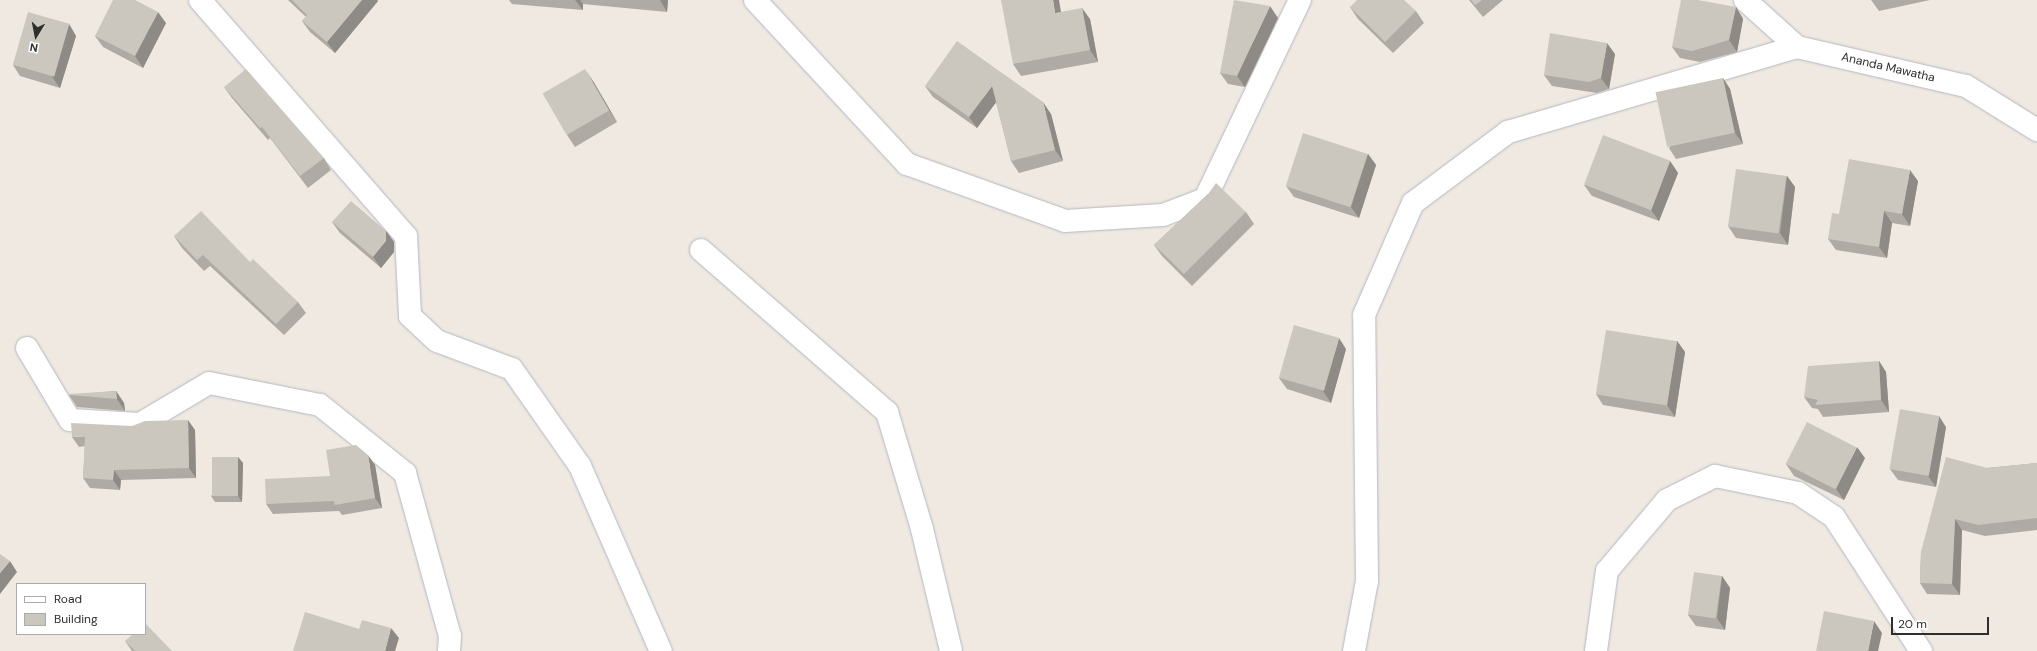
<!DOCTYPE html>
<style>
body{margin:0}
#map{position:relative;width:2037px;height:651px;overflow:hidden;background:#efe9e1;font-family:"DM Sans",sans-serif}
div>[style]{position:absolute}
[style*='--x']{left:calc(var(--x)*1px);top:calc(var(--y)*1px);width:calc(var(--w)*1px);rotate:calc(var(--a)*1deg)}
.roads{filter:drop-shadow(0 0 1px #b4b7c1) drop-shadow(0 0 1px #b4b7c1)}
.minor>*{height:22px;margin:-11px;padding:0 11px;transform-origin:11px;border-radius:11px;background:#fff}
.wall>*{inset:0;background:#afaba4}
.shaded-wall>*{inset:0;background:#8e8b86}
.building>*{inset:0;background:#cbc7bf;transform-origin:0 0}
span{translate:-50% -50%;white-space:nowrap;text-align:center;line-height:1.15;-webkit-text-stroke:4px #fff;paint-order:stroke}
.street-label{font-size:12px;color:#2e2e2e}
.legend{position:absolute;left:16px;top:583px;width:130px;height:52px;box-sizing:border-box;background:#fff;border:1px solid #ababab;margin:0;padding:5px 7px;list-style:none;font-size:12px;color:#2e2e2e}
.legend li{display:flex;align-items:center;gap:8px;height:20px}
.legend b{width:20px;border:1px solid #ababab}
.north{position:absolute;left:16px;top:16px;width:40px;height:40px;-webkit-text-stroke:3px #fff;paint-order:stroke;rotate:190deg;font-size:11px;font-weight:700;line-height:16px;text-align:center;color:#2e2e2e}
.north::after{content:'';display:block;margin:auto;width:14px;height:18px;background:#2e2e2e;clip-path:polygon(50% 0,100% 100%,50% 72%,0 100%)}
.scale{position:absolute;left:1891px;top:617px;width:98px;height:18px;box-sizing:border-box;border:2px solid #2e2e2e;border-top:0;padding-left:5px;font-size:12px;line-height:14px;white-space:nowrap;color:#2e2e2e;-webkit-text-stroke:3px #fff;paint-order:stroke}
</style>
<div id="map">
<div class="roads">
<div class="minor">
<i style="--x:200;--y:0;--w:313;--a:48.9"></i>
<i style="--x:406;--y:236;--w:80;--a:87.1"></i>
<i style="--x:410;--y:316;--w:37;--a:43"></i>
<i style="--x:437;--y:341;--w:80;--a:20.5"></i>
<i style="--x:512;--y:369;--w:118;--a:55"></i>
<i style="--x:580;--y:466;--w:202;--a:66.4"></i>
<i style="--x:755;--y:0;--w:224;--a:47.2"></i>
<i style="--x:907;--y:164;--w:168;--a:19.8"></i>
<i style="--x:1065;--y:221;--w:98;--a:-3.5"></i>
<i style="--x:1163;--y:215;--w:45;--a:-20.9"></i>
<i style="--x:1205;--y:199;--w:221;--a:-64.5"></i>
<i style="--x:1745;--y:0;--w:70;--a:42.1"></i>
<i style="--x:1797;--y:47;--w:173;--a:13"></i>
<i style="--x:1966;--y:86;--w:84;--a:31.8"></i>
<i style="--x:701;--y:250;--w:247;--a:41.1"></i>
<i style="--x:887;--y:412;--w:122;--a:73.3"></i>
<i style="--x:922;--y:529;--w:125;--a:76.6"></i>
<i style="--x:27;--y:348;--w:84;--a:59.2"></i>
<i style="--x:70;--y:420;--w:70;--a:3.3"></i>
<i style="--x:140;--y:424;--w:80;--a:-30.7"></i>
<i style="--x:209;--y:383;--w:113;--a:11.2"></i>
<i style="--x:320;--y:405;--w:109;--a:38.7"></i>
<i style="--x:405;--y:473;--w:169;--a:74.6"></i>
<i style="--x:450;--y:636;--w:15;--a:94"></i>
<i style="--x:1354;--y:651;--w:71;--a:-79.5"></i>
<i style="--x:1367;--y:581;--w:266;--a:-90.6"></i>
<i style="--x:1364;--y:315;--w:122;--a:-66.4"></i>
<i style="--x:1413;--y:203;--w:119;--a:-36.8"></i>
<i style="--x:1508;--y:132;--w:301;--a:-16.4"></i>
<i style="--x:1596;--y:651;--w:81;--a:-82.2"></i>
<i style="--x:1607;--y:571;--w:93;--a:-49.8"></i>
<i style="--x:1667;--y:500;--w:54;--a:-26.6"></i>
<i style="--x:1715;--y:476;--w:85;--a:11.6"></i>
<i style="--x:1798;--y:493;--w:43;--a:33.7"></i>
<i style="--x:1834;--y:517;--w:160;--a:57"></i>
</div>
</div>
<div class="wall">
<i style="clip-path:polygon(288px 0,377px 0,378px 1px,335px 53px,310px 32px,302px 21px,306px 17px)"></i>
<i style="clip-path:polygon(509px 0,668px 0,667px 12px,583px 4px,583px 10px,512px 4px)"></i>
<i style="clip-path:polygon(1469px 0,1503px 0,1483px 17px)"></i>
<i style="clip-path:polygon(1871px 0,1930px 0,1879px 11px)"></i>
<i style="clip-path:polygon(1350px 7px,1416px 11px,1424px 23px,1393px 53px,1358px 19px)"></i>
<i style="clip-path:polygon(1736px 7px,1743px 19px,1737px 52px,1700px 62px,1680px 58px,1672px 47px)"></i>
<i style="clip-path:polygon(1061px 12px,1090px 19px,1098px 62px,1021px 76px,1013px 64px)"></i>
<i style="clip-path:polygon(1278px 18px,1245px 87px,1228px 84px,1220px 73px)"></i>
<i style="clip-path:polygon(166px 23px,143px 68px,103px 47px,95px 36px)"></i>
<i style="clip-path:polygon(69px 24px,76px 36px,60px 88px,20px 76px,13px 65px)"></i>
<i style="clip-path:polygon(1615px 54px,1609px 89px,1597px 93px,1552px 86px,1544px 75px)"></i>
<i style="clip-path:polygon(1723px 78px,1730px 89px,1743px 144px,1676px 159px,1669px 148px)"></i>
<i style="clip-path:polygon(593px 81px,617px 122px,575px 147px,567px 135px)"></i>
<i style="clip-path:polygon(925px 86px,1051px 114px,1063px 161px,1019px 173px,1011px 161px,996px 102px,977px 128px,933px 97px)"></i>
<i style="clip-path:polygon(224px 87px,324px 158px,331px 170px,308px 188px,270px 138px,268px 140px,232px 98px)"></i>
<i style="clip-path:polygon(1368px 154px,1376px 165px,1359px 218px,1294px 197px,1286px 186px)"></i>
<i style="clip-path:polygon(1670px 161px,1678px 173px,1659px 221px,1592px 196px,1584px 185px)"></i>
<i style="clip-path:polygon(1787px 176px,1795px 187px,1788px 245px,1736px 238px,1728px 226px)"></i>
<i style="clip-path:polygon(1918px 181px,1910px 226px,1892px 223px,1887px 258px,1836px 250px,1828px 239px,1839px 214px)"></i>
<i style="clip-path:polygon(1208px 194px,1246px 212px,1254px 224px,1192px 286px,1162px 256px,1154px 245px)"></i>
<i style="clip-path:polygon(332px 222px,386px 231px,394px 242px,394px 252px,381px 268px,340px 233px)"></i>
<i style="clip-path:polygon(174px 236px,298px 302px,306px 313px,284px 335px,210px 266px,204px 271px,182px 248px)"></i>
<i style="clip-path:polygon(1677px 341px,1685px 352px,1675px 417px,1603px 405px,1596px 394px)"></i>
<i style="clip-path:polygon(1346px 349px,1331px 403px,1287px 389px,1279px 378px)"></i>
<i style="clip-path:polygon(1879px 361px,1886px 372px,1889px 412px,1823px 417px,1818px 409px,1812px 408px,1804px 397px)"></i>
<i style="clip-path:polygon(116px 391px,124px 403px,125px 411px,77px 407px,69px 395px)"></i>
<i style="clip-path:polygon(1946px 427px,1936px 487px,1898px 480px,1890px 469px)"></i>
<i style="clip-path:polygon(195px 430px,196px 478px,121px 480px,120px 490px,90px 488px,83px 478px,85px 446px,79px 447px,72px 437px)"></i>
<i style="clip-path:polygon(238px 457px,243px 463px,242px 502px,215px 502px,211px 496px)"></i>
<i style="clip-path:polygon(1865px 458px,1844px 500px,1794px 476px,1786px 464px)"></i>
<i style="clip-path:polygon(2037px 463px,2037px 530px,1985px 536px,1962px 530px,1960px 595px,1927px 594px,1920px 583px,1921px 552px,1987px 468px)"></i>
<i style="clip-path:polygon(375px 465px,382px 508px,342px 515px,339px 511px,273px 514px,266px 504px,330px 476px)"></i>
<i style="clip-path:polygon(1722px 576px,1730px 588px,1725px 630px,1696px 626px,1688px 615px)"></i>
<i style="clip-path:polygon(125px 641px,172px 651px,132px 651px)"></i>
</div>
<div class="shaded-wall">
<i style="clip-path:polygon(362px 0,377px 0,378px 1px,335px 53px,327px 42px)"></i>
<i style="clip-path:polygon(575px 0,580px 0,583px 4px,583px 10px)"></i>
<i style="clip-path:polygon(660px 0,668px 0,667px 12px)"></i>
<i style="clip-path:polygon(1053px 0,1059px 0,1063px 24px,1055px 13px)"></i>
<i style="clip-path:polygon(1270px 6px,1278px 18px,1245px 87px,1237px 76px)"></i>
<i style="clip-path:polygon(1736px 7px,1743px 19px,1737px 52px,1729px 40px)"></i>
<i style="clip-path:polygon(1082px 8px,1090px 19px,1098px 62px,1090px 50px)"></i>
<i style="clip-path:polygon(158px 12px,166px 23px,143px 68px,135px 56px)"></i>
<i style="clip-path:polygon(69px 24px,76px 36px,60px 88px,52px 77px)"></i>
<i style="clip-path:polygon(1607px 43px,1615px 54px,1609px 89px,1601px 78px)"></i>
<i style="clip-path:polygon(585px 69px,593px 81px,617px 122px,609px 110px)"></i>
<i style="clip-path:polygon(1723px 78px,1730px 89px,1743px 144px,1735px 133px)"></i>
<i style="clip-path:polygon(992px 86px,1000px 97px,977px 128px,969px 117px)"></i>
<i style="clip-path:polygon(1043px 102px,1051px 114px,1063px 161px,1055px 150px)"></i>
<i style="clip-path:polygon(1368px 154px,1376px 165px,1359px 218px,1351px 207px)"></i>
<i style="clip-path:polygon(1670px 161px,1678px 173px,1659px 221px,1651px 210px)"></i>
<i style="clip-path:polygon(1910px 170px,1918px 181px,1910px 226px,1902px 214px)"></i>
<i style="clip-path:polygon(1787px 176px,1795px 187px,1788px 245px,1780px 233px)"></i>
<i style="clip-path:polygon(1884px 211px,1892px 223px,1887px 258px,1879px 247px)"></i>
<i style="clip-path:polygon(386px 231px,394px 242px,394px 252px,381px 268px,373px 257px)"></i>
<i style="clip-path:polygon(1339px 338px,1346px 349px,1331px 403px,1323px 391px)"></i>
<i style="clip-path:polygon(1677px 341px,1685px 352px,1675px 417px,1667px 405px)"></i>
<i style="clip-path:polygon(1879px 361px,1886px 372px,1889px 412px,1881px 400px)"></i>
<i style="clip-path:polygon(116px 391px,124px 403px,125px 411px,117px 399px)"></i>
<i style="clip-path:polygon(1939px 416px,1946px 427px,1936px 487px,1928px 476px)"></i>
<i style="clip-path:polygon(188px 420px,195px 430px,196px 478px,189px 468px)"></i>
<i style="clip-path:polygon(1857px 447px,1865px 458px,1844px 500px,1836px 489px)"></i>
<i style="clip-path:polygon(368px 455px,375px 465px,382px 508px,375px 498px)"></i>
<i style="clip-path:polygon(238px 457px,243px 463px,242px 502px,238px 496px)"></i>
<i style="clip-path:polygon(114px 470px,121px 480px,120px 490px,113px 480px)"></i>
<i style="clip-path:polygon(1955px 519px,1962px 530px,1960px 595px,1952px 584px)"></i>
<i style="clip-path:polygon(10px 561px,17px 572px,0 594px,0 573px)"></i>
<i style="clip-path:polygon(1722px 576px,1730px 588px,1725px 630px,1717px 618px)"></i>
<i style="clip-path:polygon(1874px 621px,1882px 633px,1878px 651px,1868px 651px)"></i>
<i style="clip-path:polygon(391px 628px,399px 638px,395px 651px,385px 651px)"></i>
</div>
<div class="building">
<i style="clip-path:polygon(113px 0,135px 0,158px 12px,135px 56px,95px 36px)"></i>
<i style="clip-path:polygon(292px 0,362px 0,327px 42px,302px 21px,307px 15px)"></i>
<i style="clip-path:polygon(1001px 0,1053px 0,1055px 13px,1082px 8px,1090px 50px,1013px 64px)"></i>
<i style="clip-path:polygon(1234px 0,1270px 6px,1237px 76px,1220px 73px)"></i>
<i style="clip-path:polygon(1357px 0,1404px 0,1416px 11px,1385px 42px,1350px 7px)"></i>
<i style="clip-path:polygon(1471px 0,1482px 0,1475px 5px)"></i>
<i style="clip-path:polygon(1681px 0,1698px 0,1736px 7px,1729px 40px,1692px 51px,1672px 47px)"></i>
<i style="left:28px;top:12px;width:43px;height:55px;rotate:16deg"></i>
<i style="clip-path:polygon(1550px 33px,1607px 43px,1601px 78px,1589px 82px,1544px 75px)"></i>
<i style="clip-path:polygon(957px 41px,1043px 102px,1055px 150px,1011px 161px,992px 86px,969px 117px,925px 86px)"></i>
<i style="clip-path:polygon(246px 69px,324px 158px,300px 176px,262px 127px,260px 128px,224px 87px)"></i>
<i style="left:585px;top:69px;width:48px;height:49px;rotate:60deg"></i>
<i style="left:1723px;top:78px;width:56px;height:69px;rotate:78deg"></i>
<i style="left:1303px;top:133px;width:68px;height:56px;rotate:18deg"></i>
<i style="left:1603px;top:135px;width:72px;height:53px;rotate:21deg"></i>
<i style="clip-path:polygon(1849px 159px,1910px 170px,1902px 214px,1884px 211px,1879px 247px,1828px 239px,1832px 213px,1839px 214px)"></i>
<i style="left:1736px;top:169px;width:51px;height:58px;rotate:8deg"></i>
<i style="clip-path:polygon(1216px 183px,1246px 212px,1184px 274px,1154px 245px,1208px 194px)"></i>
<i style="clip-path:polygon(351px 201px,386px 231px,386px 241px,373px 257px,332px 222px)"></i>
<i style="clip-path:polygon(201px 211px,250px 262px,253px 259px,298px 302px,276px 324px,203px 255px,197px 260px,174px 236px)"></i>
<i style="left:1294px;top:325px;width:47px;height:55px;rotate:16deg"></i>
<i style="left:1606px;top:330px;width:72px;height:65px;rotate:9deg"></i>
<i style="clip-path:polygon(1879px 361px,1881px 400px,1815px 405px,1818px 400px,1804px 397px,1808px 366px)"></i>
<i style="clip-path:polygon(116px 391px,117px 399px,69px 395px,69px 394px)"></i>
<i style="left:1900px;top:409px;width:40px;height:61px;rotate:10deg"></i>
<i style="clip-path:polygon(188px 420px,189px 468px,114px 470px,113px 480px,83px 478px,85px 436px,72px 437px,71px 423px,132px 426px,145px 421px)"></i>
<i style="left:1807px;top:422px;width:56px;height:47px;rotate:27deg"></i>
<i style="clip-path:polygon(356px 445px,368px 455px,375px 498px,335px 505px,334px 501px,266px 504px,265px 479px,330px 476px,326px 450px)"></i>
<i style="left:212px;top:457px;width:26px;height:39px"></i>
<i style="clip-path:polygon(1946px 457px,1987px 468px,2037px 463px,2037px 518px,1978px 525px,1955px 519px,1952px 584px,1920px 583px,1921px 552px)"></i>
<i style="clip-path:polygon(0 554px,10px 561px,0 573px)"></i>
<i style="left:1694px;top:572px;width:28px;height:43px;rotate:8deg"></i>
<i style="clip-path:polygon(1824px 611px,1874px 621px,1868px 651px,1816px 651px)"></i>
<i style="clip-path:polygon(305px 612px,359px 629px,362px 620px,391px 628px,385px 651px,293px 651px)"></i>
<i style="clip-path:polygon(145px 623px,172px 651px,135px 651px,125px 641px,133px 634px,145px 634px)"></i>
</div>
<div class="street-label">
<span style="left:1888px;top:68px;rotate:13deg">Ananda Mawatha</span>
</div>
<ul class="legend">
<li><b style="height:5px;background:#fff"></b>Road</li>
<li><b style="height:11px;background:#cbc7bf"></b>Building</li>
</ul>
<div class="north">N</div>
<div class="scale">20 m</div>
</div>
